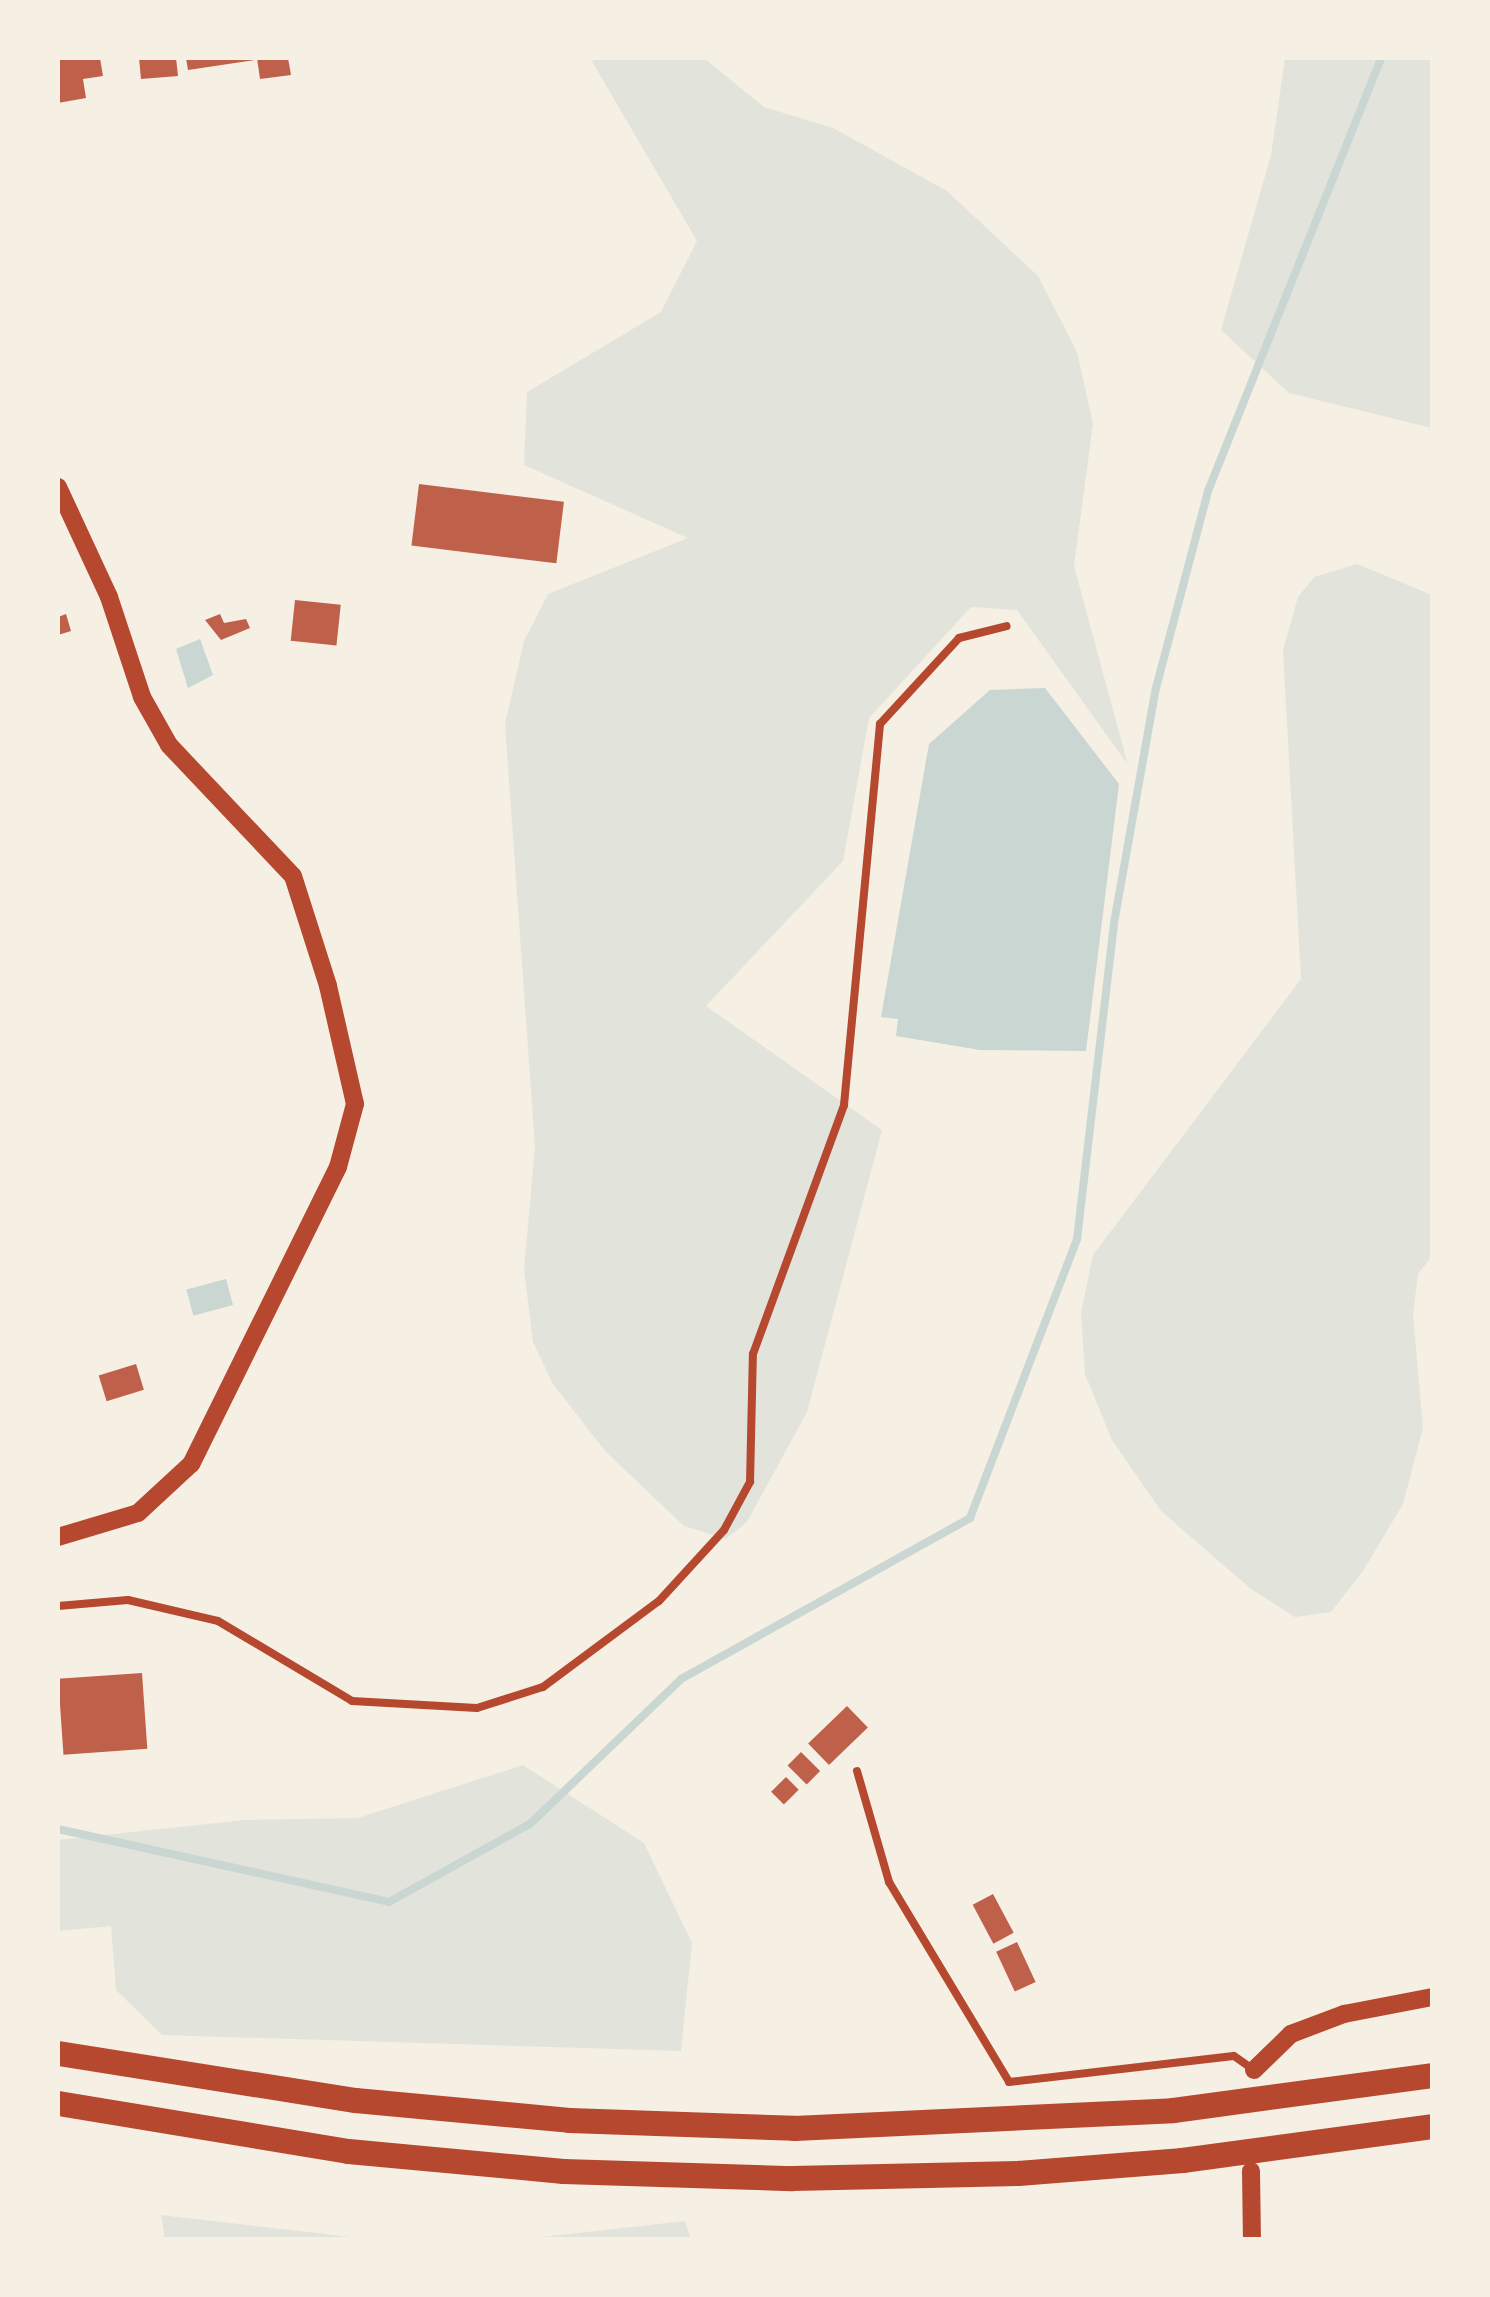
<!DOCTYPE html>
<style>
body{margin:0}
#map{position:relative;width:1490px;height:2297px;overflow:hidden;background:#f6efe4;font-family:Raleway,sans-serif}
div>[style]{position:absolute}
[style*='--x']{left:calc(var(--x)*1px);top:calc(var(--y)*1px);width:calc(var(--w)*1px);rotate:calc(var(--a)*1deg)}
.green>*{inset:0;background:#e2e4dc}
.water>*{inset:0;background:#c9d6d2;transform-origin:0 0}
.stream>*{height:8px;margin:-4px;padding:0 4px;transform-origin:4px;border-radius:4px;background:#c9d6d2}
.building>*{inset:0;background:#bf614a;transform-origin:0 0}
.service>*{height:8px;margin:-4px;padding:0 4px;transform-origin:4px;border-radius:4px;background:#b5482f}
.tertiary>*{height:18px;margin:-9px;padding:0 9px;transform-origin:9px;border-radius:9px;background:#b5482f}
.motorway>*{height:25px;margin:-12.5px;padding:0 12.5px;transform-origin:12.5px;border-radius:12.5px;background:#b5482f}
span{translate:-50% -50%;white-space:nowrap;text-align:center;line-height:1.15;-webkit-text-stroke:10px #f6efe4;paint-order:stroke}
.frame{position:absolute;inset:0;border:60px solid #f6efe4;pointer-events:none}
</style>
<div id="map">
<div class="green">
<i style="clip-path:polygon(590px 58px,704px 58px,764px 107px,833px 128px,947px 191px,1038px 276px,1077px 352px,1093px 424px,1074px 566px,1128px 765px,1017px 610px,971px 607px,869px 718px,843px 861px,706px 1006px,882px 1130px,807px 1412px,747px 1522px,726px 1539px,684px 1526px,605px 1451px,553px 1384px,533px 1342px,524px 1270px,535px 1147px,505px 724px,524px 641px,548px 594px,688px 538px,524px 465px,527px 392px,661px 312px,697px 241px)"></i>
<i style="clip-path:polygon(1285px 58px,1432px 58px,1432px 428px,1289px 393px,1221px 330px,1271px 155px)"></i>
<i style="clip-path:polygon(1357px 564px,1432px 595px,1432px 1256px,1418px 1274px,1413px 1315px,1423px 1428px,1403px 1504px,1363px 1571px,1331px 1612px,1295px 1617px,1251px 1589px,1161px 1511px,1112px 1440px,1085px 1374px,1081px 1312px,1093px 1255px,1301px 979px,1283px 650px,1298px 597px,1314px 577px)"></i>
<i style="clip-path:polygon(523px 1765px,644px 1843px,692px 1943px,681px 2051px,162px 2035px,116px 1990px,111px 1926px,58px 1931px,58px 1840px,244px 1820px,358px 1818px)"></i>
<i style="clip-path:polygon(161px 2215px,368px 2239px,165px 2239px)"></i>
<i style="clip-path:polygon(685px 2221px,691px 2239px,524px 2239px)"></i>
</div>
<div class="water">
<i style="clip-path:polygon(200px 639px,213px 675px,188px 688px,176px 649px)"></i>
<i style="clip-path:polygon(1045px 688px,1119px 784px,1086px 1051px,980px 1050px,896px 1036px,898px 1019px,881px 1017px,929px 744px,990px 690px)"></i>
<i style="left:226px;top:1279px;width:27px;height:41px;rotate:75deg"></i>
</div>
<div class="stream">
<i style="--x:58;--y:1829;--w:339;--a:12.4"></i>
<i style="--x:389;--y:1902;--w:161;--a:-29"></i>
<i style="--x:530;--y:1824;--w:209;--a:-43.8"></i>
<i style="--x:681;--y:1679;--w:331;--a:-29.1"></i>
<i style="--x:970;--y:1518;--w:299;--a:-69"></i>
<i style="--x:1077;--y:1239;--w:318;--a:-83.3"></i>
<i style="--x:1114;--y:923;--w:239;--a:-79.9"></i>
<i style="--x:1156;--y:688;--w:204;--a:-75.2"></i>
<i style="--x:1208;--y:491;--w:466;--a:-68.2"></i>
</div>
<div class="building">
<i style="clip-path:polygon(58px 58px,100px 58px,103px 76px,83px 79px,86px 98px,58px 103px)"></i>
<i style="clip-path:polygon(139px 58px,176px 58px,178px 76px,141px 79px)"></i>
<i style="clip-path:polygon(186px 58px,255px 58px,255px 60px,188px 70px)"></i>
<i style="clip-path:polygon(257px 58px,288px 58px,291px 75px,260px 79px)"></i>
<i style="left:419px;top:484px;width:146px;height:62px;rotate:7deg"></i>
<i style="left:295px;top:600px;width:46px;height:41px;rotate:6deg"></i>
<i style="clip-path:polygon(66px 614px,71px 631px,58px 635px,58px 617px)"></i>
<i style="clip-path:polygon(220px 614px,224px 623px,246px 619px,250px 628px,221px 640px,205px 620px)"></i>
<i style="left:136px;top:1364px;width:27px;height:39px;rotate:73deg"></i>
<i style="left:142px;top:1673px;width:76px;height:84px;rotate:86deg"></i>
<i style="left:847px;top:1706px;width:30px;height:54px;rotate:46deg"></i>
<i style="left:801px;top:1752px;width:27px;height:19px;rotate:45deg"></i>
<i style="left:786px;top:1777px;width:18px;height:21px;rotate:45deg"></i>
<i style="left:993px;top:1894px;width:44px;height:23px;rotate:62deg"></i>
<i style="left:1017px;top:1942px;width:44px;height:23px;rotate:65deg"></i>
</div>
<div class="service">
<i style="--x:58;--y:1606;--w:70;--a:-4.9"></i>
<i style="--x:128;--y:1600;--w:92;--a:13.1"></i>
<i style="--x:218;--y:1621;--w:156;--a:30.8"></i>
<i style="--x:352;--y:1701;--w:125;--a:3.2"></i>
<i style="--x:477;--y:1708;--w:69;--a:-17.7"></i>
<i style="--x:543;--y:1687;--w:144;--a:-36.6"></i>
<i style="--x:659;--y:1601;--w:96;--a:-47.5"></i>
<i style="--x:724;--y:1530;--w:55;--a:-61.6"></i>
<i style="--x:750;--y:1482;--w:128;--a:-88.7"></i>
<i style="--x:753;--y:1354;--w:265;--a:-69.9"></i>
<i style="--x:844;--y:1105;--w:383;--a:-84.6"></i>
<i style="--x:880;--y:724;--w:117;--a:-47.4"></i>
<i style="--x:959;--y:638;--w:49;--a:-14"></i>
<i style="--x:857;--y:1771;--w:116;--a:73.9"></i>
<i style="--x:889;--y:1882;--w:233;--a:59"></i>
<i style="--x:1009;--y:2082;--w:226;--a:-6.6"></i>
<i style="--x:1234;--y:2056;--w:24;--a:35"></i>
</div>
<div class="tertiary">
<i style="--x:58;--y:487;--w:121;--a:65.1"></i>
<i style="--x:109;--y:597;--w:105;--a:71.7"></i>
<i style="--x:142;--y:697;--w:55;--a:60.6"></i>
<i style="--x:169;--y:745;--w:180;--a:46.6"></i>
<i style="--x:293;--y:876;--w:115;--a:72.3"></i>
<i style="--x:328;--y:986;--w:121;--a:77.1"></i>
<i style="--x:355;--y:1104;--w:65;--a:105.1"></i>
<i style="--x:338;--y:1167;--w:331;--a:116.3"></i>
<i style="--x:191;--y:1464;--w:72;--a:137.2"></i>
<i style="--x:138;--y:1513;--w:84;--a:163.3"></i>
<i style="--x:1254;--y:2070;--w:52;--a:-44.2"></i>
<i style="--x:1291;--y:2034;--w:57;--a:-20.7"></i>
<i style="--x:1344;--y:2014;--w:90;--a:-10.9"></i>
<i style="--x:1251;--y:2171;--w:69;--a:89.2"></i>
</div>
<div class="motorway">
<i style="--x:58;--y:2053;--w:301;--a:9"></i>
<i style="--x:355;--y:2100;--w:215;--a:5.3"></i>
<i style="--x:569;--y:2120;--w:225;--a:2"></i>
<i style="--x:794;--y:2128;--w:379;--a:-2.7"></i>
<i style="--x:1173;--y:2110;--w:261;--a:-7.7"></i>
<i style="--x:58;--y:2103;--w:294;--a:9.4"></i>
<i style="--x:348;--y:2151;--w:216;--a:5.3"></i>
<i style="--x:563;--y:2171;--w:229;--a:1.8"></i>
<i style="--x:792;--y:2178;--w:226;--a:-1.3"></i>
<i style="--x:1018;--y:2173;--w:165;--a:-4.5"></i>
<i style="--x:1182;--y:2160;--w:252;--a:-7.7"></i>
</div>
<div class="frame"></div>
</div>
